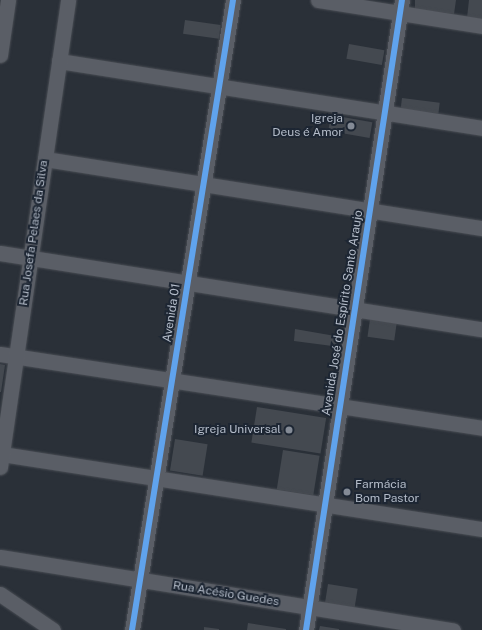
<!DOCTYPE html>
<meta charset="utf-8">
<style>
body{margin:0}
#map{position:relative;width:482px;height:630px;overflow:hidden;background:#2a3038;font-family:"Public Sans",sans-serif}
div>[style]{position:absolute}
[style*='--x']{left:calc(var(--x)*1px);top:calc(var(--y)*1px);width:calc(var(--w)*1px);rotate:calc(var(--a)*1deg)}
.building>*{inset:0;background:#444950;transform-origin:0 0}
.roads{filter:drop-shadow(0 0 1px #484c53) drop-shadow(0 0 1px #484c53)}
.minor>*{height:15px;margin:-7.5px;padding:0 7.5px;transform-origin:7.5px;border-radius:7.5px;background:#5a5e66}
.cycleway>*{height:6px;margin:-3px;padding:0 3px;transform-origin:3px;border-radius:3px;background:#60a3ed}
.dots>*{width:11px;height:11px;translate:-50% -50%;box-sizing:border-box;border:2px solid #1d2633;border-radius:50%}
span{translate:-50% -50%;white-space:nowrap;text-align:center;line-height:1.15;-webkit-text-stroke:4px #1d2633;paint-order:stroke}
.poi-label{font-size:12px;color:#b4bcc9}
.right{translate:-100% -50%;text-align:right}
.left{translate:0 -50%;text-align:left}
.street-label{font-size:12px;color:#b4bcc9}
</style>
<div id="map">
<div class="building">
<i style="clip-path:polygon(415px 0,456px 0,454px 14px,415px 9px)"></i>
<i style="clip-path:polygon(469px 0,482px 0,482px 20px,467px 18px)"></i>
<i style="left:185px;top:20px;width:36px;height:14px;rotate:8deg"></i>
<i style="left:349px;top:44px;width:36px;height:15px;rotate:10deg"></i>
<i style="left:402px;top:98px;width:38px;height:11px;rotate:7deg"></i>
<i style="left:331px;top:115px;width:42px;height:16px;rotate:10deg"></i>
<i style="left:370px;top:319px;width:27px;height:18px;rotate:8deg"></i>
<i style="clip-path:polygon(295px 329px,341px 337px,340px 347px,294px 341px)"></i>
<i style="clip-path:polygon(0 364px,5px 365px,1px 392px,0 392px)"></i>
<i style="left:257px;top:407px;width:70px;height:36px;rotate:9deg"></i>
<i style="left:175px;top:439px;width:33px;height:32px;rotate:9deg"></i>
<i style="left:283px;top:450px;width:37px;height:40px;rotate:9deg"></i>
<i style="left:328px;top:584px;width:30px;height:19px;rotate:9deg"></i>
<i style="clip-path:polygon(248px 623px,286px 629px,286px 630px,247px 630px)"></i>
<i style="clip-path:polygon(320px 626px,339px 629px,339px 630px,319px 630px)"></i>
<i style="clip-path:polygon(204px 627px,219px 629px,219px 630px,204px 630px)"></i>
</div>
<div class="roads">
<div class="minor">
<i style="--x:318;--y:0;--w:166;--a:9"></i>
<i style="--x:0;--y:55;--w:56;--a:-81.7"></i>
<i style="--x:59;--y:61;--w:428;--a:9"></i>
<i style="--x:45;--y:159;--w:442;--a:9"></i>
<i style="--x:0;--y:253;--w:488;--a:9"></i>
<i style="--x:0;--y:354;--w:488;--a:8.7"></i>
<i style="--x:2;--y:454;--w:486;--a:8.9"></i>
<i style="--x:0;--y:467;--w:472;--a:-81.7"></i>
<i style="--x:0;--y:557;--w:459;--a:9.2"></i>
<i style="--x:0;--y:594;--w:64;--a:34.2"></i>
<i style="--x:132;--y:630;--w:638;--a:-80.89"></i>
<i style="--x:306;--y:630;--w:637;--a:-81.34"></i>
</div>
</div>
<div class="cycleway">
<i style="--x:132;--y:630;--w:638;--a:-80.89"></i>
<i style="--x:306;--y:630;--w:637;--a:-81.34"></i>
</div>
<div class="dots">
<i style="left:351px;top:126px;background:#848b96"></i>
<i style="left:289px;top:430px;background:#848b96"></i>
<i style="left:347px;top:492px;background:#848b96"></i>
</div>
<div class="poi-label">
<span class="right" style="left:343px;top:126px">Igreja<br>Deus é Amor</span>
<span class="right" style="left:281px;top:430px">Igreja Universal</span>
<span class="left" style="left:355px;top:492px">Farmácia<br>Bom Pastor</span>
</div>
<div class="street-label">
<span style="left:34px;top:233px;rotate:-82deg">Rua Josefa Pelaes da Silva</span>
<span style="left:172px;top:313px;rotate:-81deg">Avenida 01</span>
<span style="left:343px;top:313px;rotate:-81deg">Avenida José do Espírito Santo Araujo</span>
<span style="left:226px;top:594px;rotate:9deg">Rua Acésio Guedes</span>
</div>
</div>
